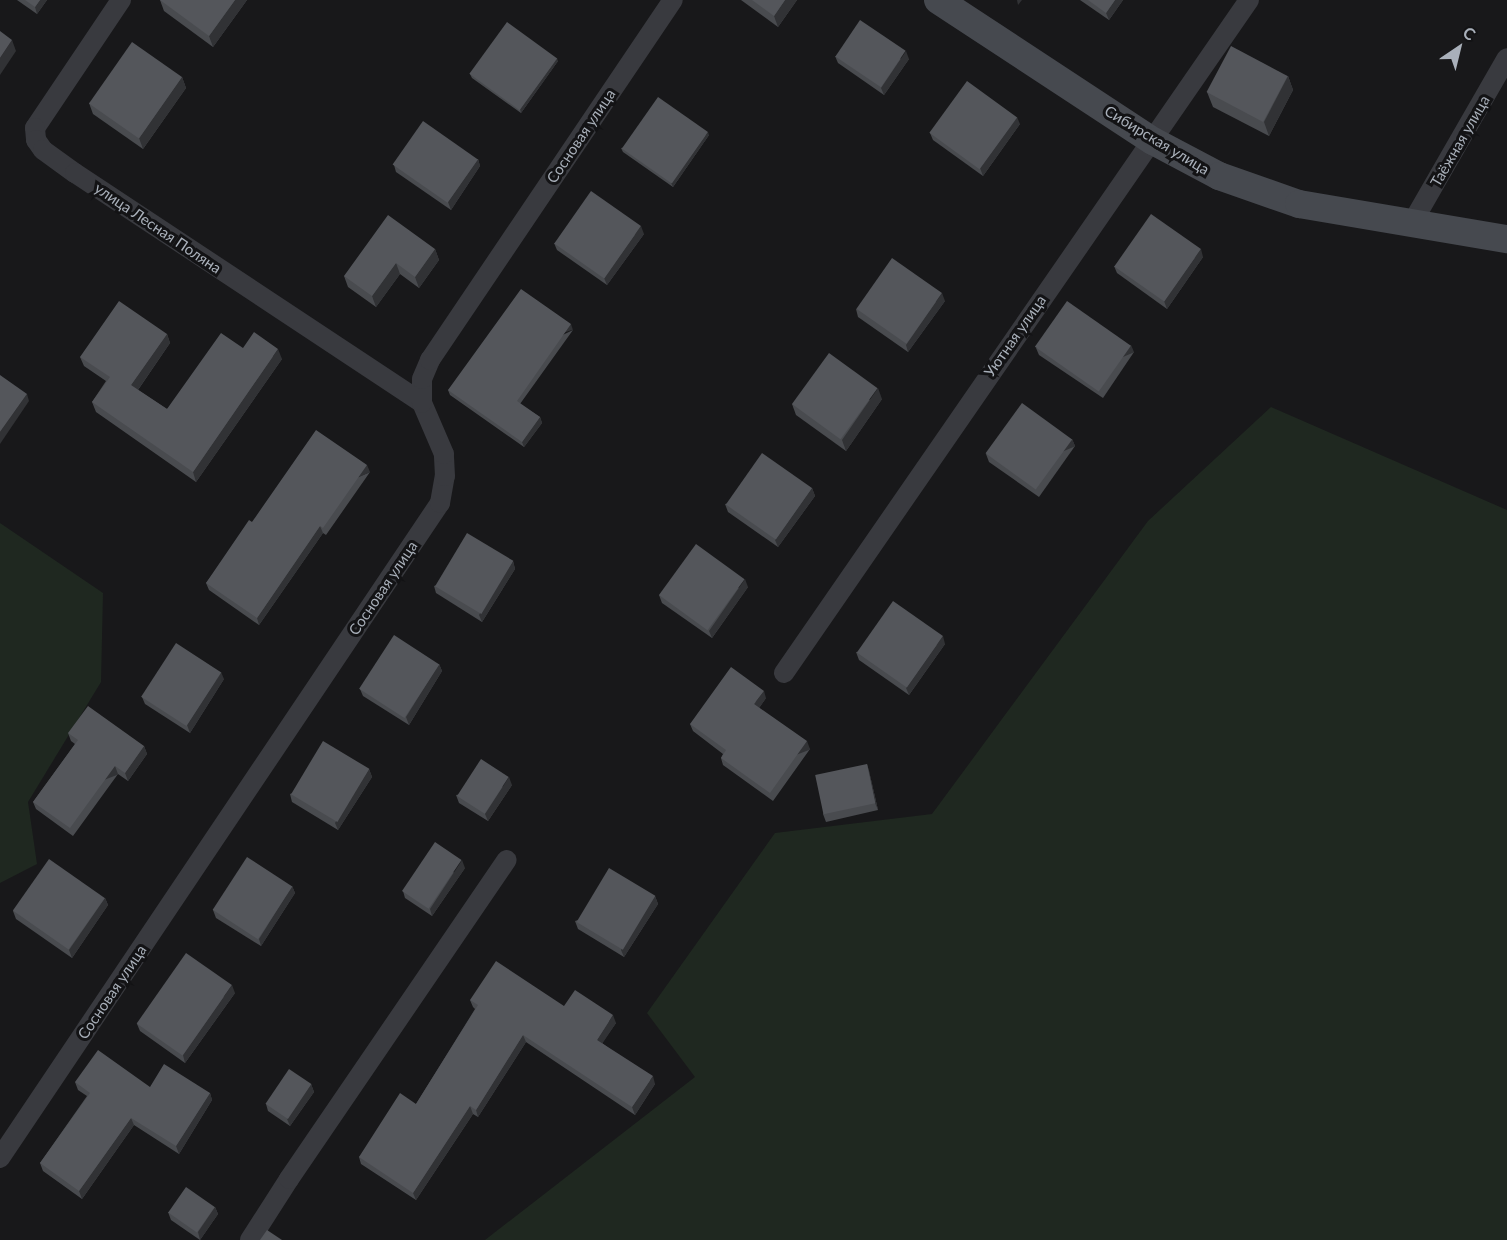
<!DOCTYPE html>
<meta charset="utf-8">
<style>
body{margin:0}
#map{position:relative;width:1507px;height:1240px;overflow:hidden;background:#18181a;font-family:Lato,sans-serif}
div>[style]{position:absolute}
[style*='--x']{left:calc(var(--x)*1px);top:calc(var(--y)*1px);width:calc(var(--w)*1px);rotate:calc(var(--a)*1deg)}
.green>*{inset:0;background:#1f2820}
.street>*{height:20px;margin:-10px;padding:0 10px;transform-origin:10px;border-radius:10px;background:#393a3f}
.secondary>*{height:28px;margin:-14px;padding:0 14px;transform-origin:14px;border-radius:14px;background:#46494f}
.wall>*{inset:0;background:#494b4f}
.shaded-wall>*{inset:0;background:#313235;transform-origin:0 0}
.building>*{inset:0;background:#54565b;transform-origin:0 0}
span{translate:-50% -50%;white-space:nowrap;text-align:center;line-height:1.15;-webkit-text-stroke:6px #131315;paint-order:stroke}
.street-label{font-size:15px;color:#a9b0ba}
.north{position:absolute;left:1429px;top:18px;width:60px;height:60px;-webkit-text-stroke:4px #131315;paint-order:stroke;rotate:35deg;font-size:16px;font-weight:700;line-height:24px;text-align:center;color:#a9b0ba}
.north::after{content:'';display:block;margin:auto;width:21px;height:27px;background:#a9b0ba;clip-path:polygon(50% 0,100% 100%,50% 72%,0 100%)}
</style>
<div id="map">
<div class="green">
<i style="clip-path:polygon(1271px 407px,1507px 510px,1507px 1240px,485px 1240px,695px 1077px,647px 1013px,775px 833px,932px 814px,1148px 521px)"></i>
<i style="clip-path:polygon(0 523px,103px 593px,101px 682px,28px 802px,37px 864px,0 883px)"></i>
</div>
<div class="street">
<i style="--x:121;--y:0;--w:154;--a:123.9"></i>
<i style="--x:35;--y:128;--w:12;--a:85"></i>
<i style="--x:36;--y:140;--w:12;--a:55"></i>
<i style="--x:43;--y:150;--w:39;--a:36"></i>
<i style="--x:75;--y:173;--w:416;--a:33.5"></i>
<i style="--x:1412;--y:223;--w:190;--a:-60.1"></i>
<i style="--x:784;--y:673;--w:818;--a:-55.36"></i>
<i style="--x:0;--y:1158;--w:789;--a:-56.11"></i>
<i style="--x:440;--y:503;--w:27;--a:-80"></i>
<i style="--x:445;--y:476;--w:22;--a:-93"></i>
<i style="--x:444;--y:454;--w:56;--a:-113.3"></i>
<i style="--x:422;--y:403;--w:24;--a:-90"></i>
<i style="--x:422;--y:379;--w:21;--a:-67"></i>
<i style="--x:430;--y:360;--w:434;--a:-56"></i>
<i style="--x:250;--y:1240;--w:72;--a:-57.4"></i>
<i style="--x:289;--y:1179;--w:386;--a:-55.7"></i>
</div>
<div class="secondary">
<i style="--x:938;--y:0;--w:257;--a:33.3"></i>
<i style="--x:1153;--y:141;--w:75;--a:27.9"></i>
<i style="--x:1219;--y:176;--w:85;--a:19.3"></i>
<i style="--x:1299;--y:204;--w:211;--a:9.6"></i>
</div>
<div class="wall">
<i style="clip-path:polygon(17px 0,47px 0,37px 14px)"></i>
<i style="clip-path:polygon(160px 0,247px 0,213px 47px,164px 11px)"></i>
<i style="clip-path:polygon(741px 0,797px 0,778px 27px)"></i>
<i style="clip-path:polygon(1080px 0,1123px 0,1109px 20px)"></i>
<i style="clip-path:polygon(835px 56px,909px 59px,884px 95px,838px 63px)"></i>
<i style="clip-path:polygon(558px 61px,521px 113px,472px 78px,470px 74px)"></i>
<i style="clip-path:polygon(1288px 76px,1293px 90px,1269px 136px,1213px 107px,1207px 92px)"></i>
<i style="clip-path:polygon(182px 77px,186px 88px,143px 149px,93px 114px,89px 103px)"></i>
<i style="clip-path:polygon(1020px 124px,983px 176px,933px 140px,930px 133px)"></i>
<i style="clip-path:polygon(709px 135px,673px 187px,623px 152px,621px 148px)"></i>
<i style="clip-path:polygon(478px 159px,480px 166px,451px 210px,396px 172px,394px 165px)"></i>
<i style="clip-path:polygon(644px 234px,607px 285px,557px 250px,554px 243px)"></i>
<i style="clip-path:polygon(435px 249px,439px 260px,419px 288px,400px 274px,376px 307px,348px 287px,344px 276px)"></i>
<i style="clip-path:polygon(1203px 257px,1167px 309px,1117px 273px,1114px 266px)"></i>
<i style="clip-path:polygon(945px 301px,908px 352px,858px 317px,856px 309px)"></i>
<i style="clip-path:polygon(573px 330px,520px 404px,540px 417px,542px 423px,524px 447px,450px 395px,448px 390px)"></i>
<i style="clip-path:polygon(167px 334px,170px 343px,138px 390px,167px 409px,243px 348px,282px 359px,196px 482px,96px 412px,92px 402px,106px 381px,84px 366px,80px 357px)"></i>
<i style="clip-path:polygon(1036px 348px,1134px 352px,1103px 398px,1039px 355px)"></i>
<i style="clip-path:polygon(882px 399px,846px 451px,796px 415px,792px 404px)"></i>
<i style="clip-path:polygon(1072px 439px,1075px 446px,1039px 497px,989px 462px,986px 454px)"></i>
<i style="clip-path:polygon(370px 472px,326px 535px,323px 533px,259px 625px,209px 590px,206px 583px,252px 522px)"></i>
<i style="clip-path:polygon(812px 488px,815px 496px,778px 547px,728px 512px,725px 504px)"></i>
<i style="clip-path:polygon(513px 561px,515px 569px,482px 622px,436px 593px,434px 586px)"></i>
<i style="clip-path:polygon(748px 587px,712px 638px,662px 603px,659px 595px)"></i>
<i style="clip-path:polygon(945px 644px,909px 695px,859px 660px,856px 652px)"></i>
<i style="clip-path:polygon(439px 664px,442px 671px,409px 725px,363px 696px,360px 689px)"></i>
<i style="clip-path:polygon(224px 679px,190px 733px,145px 704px,142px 697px)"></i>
<i style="clip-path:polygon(766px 698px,759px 708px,810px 749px,773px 801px,723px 765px,721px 758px,723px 754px,693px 731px,690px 724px)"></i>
<i style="clip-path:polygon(68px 733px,144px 746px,147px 754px,128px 781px,118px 774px,73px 836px,36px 809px,33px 802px,75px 744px,71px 741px)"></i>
<i style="clip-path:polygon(867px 764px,869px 771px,878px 810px,826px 822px,823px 814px)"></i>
<i style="clip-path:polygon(369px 769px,372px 777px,338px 830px,292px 802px,290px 794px)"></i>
<i style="clip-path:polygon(512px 785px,488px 821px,459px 803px,456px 795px)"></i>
<i style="clip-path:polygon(465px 868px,432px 916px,405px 898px,403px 891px)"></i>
<i style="clip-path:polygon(292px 886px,295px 893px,261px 946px,216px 918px,213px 910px)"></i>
<i style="clip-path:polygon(655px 896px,658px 904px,624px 957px,578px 929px,575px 921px)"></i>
<i style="clip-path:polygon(105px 898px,108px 905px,72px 958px,16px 919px,13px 911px)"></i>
<i style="clip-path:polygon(235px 993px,185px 1063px,140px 1031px,137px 1024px)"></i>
<i style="clip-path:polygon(470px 1000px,564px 1006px,616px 1023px,602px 1043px,655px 1084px,635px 1115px,526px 1042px,478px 1117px,473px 1114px,416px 1200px,361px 1164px,359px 1157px,416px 1104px,475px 1009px,473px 1007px)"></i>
<i style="clip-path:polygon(75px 1082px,150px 1087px,210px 1093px,212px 1100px,179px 1154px,134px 1125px,82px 1199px,43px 1171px,40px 1163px,87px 1096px,78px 1090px)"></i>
<i style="clip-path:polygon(311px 1084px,314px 1092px,290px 1126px,268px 1111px,266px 1104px)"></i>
<i style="clip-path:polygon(215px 1207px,218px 1214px,200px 1240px,171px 1220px,168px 1212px)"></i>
</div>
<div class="shaded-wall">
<i style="clip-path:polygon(40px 0,47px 0,37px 14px,35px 7px)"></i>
<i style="clip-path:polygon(235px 0,247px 0,213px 47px,209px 36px)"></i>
<i style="clip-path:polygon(785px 0,797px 0,778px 27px,774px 16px)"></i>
<i style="clip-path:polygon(1017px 0,1022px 0,1018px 5px)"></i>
<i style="clip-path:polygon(1115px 0,1123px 0,1109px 20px,1106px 13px)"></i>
<i style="clip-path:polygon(12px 40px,16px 51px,0 75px,0 58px)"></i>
<i style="clip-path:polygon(906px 51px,909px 59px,884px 95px,881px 88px)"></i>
<i style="clip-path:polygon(557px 58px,558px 61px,521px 113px,520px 109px)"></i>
<i style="clip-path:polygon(1288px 76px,1293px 90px,1269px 136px,1264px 122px)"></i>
<i style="clip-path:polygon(182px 77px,186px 88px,143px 149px,139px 138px)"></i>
<i style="clip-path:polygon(1017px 117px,1020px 124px,983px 176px,980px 168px)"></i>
<i style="clip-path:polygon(708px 132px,709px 135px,673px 187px,671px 183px)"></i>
<i style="clip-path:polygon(478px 159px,480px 166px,451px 210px,448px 202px)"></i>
<i style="clip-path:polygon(641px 226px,644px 234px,607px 285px,604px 278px)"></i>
<i style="clip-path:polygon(435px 249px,439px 260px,419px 288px,415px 277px)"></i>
<i style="clip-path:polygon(1201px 249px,1203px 257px,1167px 309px,1164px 301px)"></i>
<i style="clip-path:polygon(396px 263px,400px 274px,376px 307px,372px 296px)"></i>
<i style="clip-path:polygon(942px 293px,945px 301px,908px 352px,906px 345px)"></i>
<i style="left:571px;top:324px;width:6px;height:94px;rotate:72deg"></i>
<i style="clip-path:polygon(167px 334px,170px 343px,135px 394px,131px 385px)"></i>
<i style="left:1131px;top:345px;width:8px;height:55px;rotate:67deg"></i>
<i style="clip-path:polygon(278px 349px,282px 359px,196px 482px,193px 472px)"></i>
<i style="clip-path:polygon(878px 388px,882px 399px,846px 451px,842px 440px)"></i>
<i style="clip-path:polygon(27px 394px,29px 401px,0 444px,0 432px)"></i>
<i style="clip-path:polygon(540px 417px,542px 423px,524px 447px,522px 442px)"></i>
<i style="left:1072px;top:439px;width:8px;height:62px;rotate:67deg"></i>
<i style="left:367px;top:465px;width:8px;height:77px;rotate:67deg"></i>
<i style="clip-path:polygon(812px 488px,815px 496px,778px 547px,775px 540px)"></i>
<i style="clip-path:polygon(320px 526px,323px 533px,259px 625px,257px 618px)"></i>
<i style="clip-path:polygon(513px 561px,515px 569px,482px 622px,479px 615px)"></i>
<i style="clip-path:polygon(745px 579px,748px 587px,712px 638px,709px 631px)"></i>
<i style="clip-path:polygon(943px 636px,945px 644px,909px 695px,906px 688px)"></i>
<i style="clip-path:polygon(439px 664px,442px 671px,409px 725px,406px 717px)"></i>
<i style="clip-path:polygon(221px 672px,224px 679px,190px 733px,187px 725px)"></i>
<i style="clip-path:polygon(764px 691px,766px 698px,757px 711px,754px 704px)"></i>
<i style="left:807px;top:741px;width:9px;height:64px;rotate:69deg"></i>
<i style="clip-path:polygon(144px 746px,147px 754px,128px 781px,125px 773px)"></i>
<i style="clip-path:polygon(867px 764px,869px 771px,878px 810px,875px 803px)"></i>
<i style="left:115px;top:766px;width:9px;height:77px;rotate:69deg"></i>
<i style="clip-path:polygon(369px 769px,372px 777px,338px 830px,335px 823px)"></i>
<i style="clip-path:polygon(509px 777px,512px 785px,488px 821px,485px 814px)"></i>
<i style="clip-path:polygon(462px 860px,465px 868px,432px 916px,430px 909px)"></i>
<i style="clip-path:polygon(292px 886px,295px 893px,261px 946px,259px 939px)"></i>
<i style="clip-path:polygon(655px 896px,658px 904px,624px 957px,621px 950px)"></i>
<i style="clip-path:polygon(105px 898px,108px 905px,72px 958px,69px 950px)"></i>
<i style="clip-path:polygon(232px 985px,235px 993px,185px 1063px,183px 1055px)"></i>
<i style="clip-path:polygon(613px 1015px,616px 1023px,600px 1047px,597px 1040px)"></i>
<i style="clip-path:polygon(523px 1035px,526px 1042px,478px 1117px,476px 1110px)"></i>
<i style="clip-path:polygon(653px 1076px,655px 1084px,635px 1115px,632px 1107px)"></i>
<i style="clip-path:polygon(311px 1084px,314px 1092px,290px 1126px,287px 1119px)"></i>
<i style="clip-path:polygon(210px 1093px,212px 1100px,179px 1154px,176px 1146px)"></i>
<i style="clip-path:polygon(470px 1106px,473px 1114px,416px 1200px,413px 1193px)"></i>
<i style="clip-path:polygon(131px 1118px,134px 1125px,82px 1199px,79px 1191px)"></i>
<i style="clip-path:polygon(215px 1207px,218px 1214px,200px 1240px,198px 1232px)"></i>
</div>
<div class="building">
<i style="clip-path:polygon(25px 0,40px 0,35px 7px)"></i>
<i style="clip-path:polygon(160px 0,235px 0,209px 36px)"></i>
<i style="clip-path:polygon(752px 0,785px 0,774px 16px)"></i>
<i style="clip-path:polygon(1088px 0,1115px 0,1106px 13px)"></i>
<i style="left:860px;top:20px;width:55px;height:44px;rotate:34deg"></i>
<i style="left:507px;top:22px;width:62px;height:64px;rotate:36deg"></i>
<i style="clip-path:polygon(0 31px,12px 40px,0 58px)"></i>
<i style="left:132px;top:42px;width:61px;height:75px;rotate:35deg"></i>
<i style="left:1231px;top:46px;width:64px;height:52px;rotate:28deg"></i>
<i style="left:967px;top:81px;width:62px;height:64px;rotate:36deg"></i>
<i style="left:658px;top:97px;width:61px;height:63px;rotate:35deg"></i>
<i style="left:423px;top:121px;width:67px;height:53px;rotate:35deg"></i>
<i style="left:591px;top:191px;width:61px;height:64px;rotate:35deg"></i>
<i style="left:1151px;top:214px;width:61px;height:64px;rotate:35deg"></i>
<i style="clip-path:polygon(388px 215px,435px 249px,415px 277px,396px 263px,372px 296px,344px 276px)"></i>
<i style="left:892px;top:258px;width:61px;height:62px;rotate:35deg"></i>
<i style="clip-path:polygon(521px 289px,571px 324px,517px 401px,540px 417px,522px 442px,448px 390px)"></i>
<i style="clip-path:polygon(119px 301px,167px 334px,131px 385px,167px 409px,221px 333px,243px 348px,254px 332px,278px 349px,193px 472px,92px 402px,110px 377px,80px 357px)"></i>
<i style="left:1067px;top:301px;width:78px;height:56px;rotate:35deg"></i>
<i style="left:829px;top:353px;width:60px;height:63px;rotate:36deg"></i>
<i style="clip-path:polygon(0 375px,27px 394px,0 432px)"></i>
<i style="left:1022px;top:403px;width:62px;height:62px;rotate:36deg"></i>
<i style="clip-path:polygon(316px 430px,367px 465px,323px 528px,320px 526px,257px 618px,206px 583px,249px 520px,252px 522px)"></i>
<i style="left:762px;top:453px;width:61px;height:63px;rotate:35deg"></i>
<i style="left:467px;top:533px;width:54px;height:62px;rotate:31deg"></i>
<i style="left:696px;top:544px;width:60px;height:63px;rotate:36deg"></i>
<i style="left:893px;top:601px;width:61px;height:63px;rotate:35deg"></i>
<i style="left:394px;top:635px;width:54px;height:64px;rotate:33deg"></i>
<i style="left:176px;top:643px;width:54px;height:64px;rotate:33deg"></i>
<i style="clip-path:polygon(731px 667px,764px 691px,754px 704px,807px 741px,770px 793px,721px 758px,726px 750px,690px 724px)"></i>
<i style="clip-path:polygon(88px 706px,144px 746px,125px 773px,115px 766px,70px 828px,33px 802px,78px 740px,68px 733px)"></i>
<i style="left:323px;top:741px;width:54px;height:62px;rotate:31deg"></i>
<i style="left:481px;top:759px;width:33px;height:44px;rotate:33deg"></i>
<i style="left:867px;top:764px;width:40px;height:53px;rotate:78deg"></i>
<i style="left:435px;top:842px;width:32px;height:59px;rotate:34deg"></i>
<i style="left:247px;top:857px;width:54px;height:63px;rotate:33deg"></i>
<i style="left:49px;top:859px;width:68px;height:63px;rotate:35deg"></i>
<i style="left:609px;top:868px;width:54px;height:63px;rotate:31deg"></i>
<i style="left:186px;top:953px;width:56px;height:86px;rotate:35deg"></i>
<i style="clip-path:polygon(496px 961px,564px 1006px,575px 990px,613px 1015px,597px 1040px,653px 1076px,632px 1107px,523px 1035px,476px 1110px,470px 1106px,413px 1193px,359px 1157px,400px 1093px,416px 1104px,478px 1005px,470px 1000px)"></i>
<i style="clip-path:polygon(98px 1050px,150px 1087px,164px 1064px,210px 1093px,176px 1146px,131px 1118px,79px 1191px,40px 1163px,90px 1093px,75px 1082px)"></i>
<i style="left:289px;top:1069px;width:27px;height:42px;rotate:34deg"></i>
<i style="left:186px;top:1187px;width:35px;height:31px;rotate:35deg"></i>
<i style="clip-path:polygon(267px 1230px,282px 1240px,260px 1240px)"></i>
</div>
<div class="street-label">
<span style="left:581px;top:136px;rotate:-56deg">Сосновая улица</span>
<span style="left:1157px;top:140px;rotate:31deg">Сибирская улица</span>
<span style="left:1460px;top:141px;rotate:-60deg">Таёжная улица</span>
<span style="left:158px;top:228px;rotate:34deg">улица Лесная Поляна</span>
<span style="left:1015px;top:336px;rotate:-55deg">Уютная улица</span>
<span style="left:383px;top:588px;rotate:-56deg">Сосновая улица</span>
<span style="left:112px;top:992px;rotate:-56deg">Сосновая улица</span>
</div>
<div class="north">С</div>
</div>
